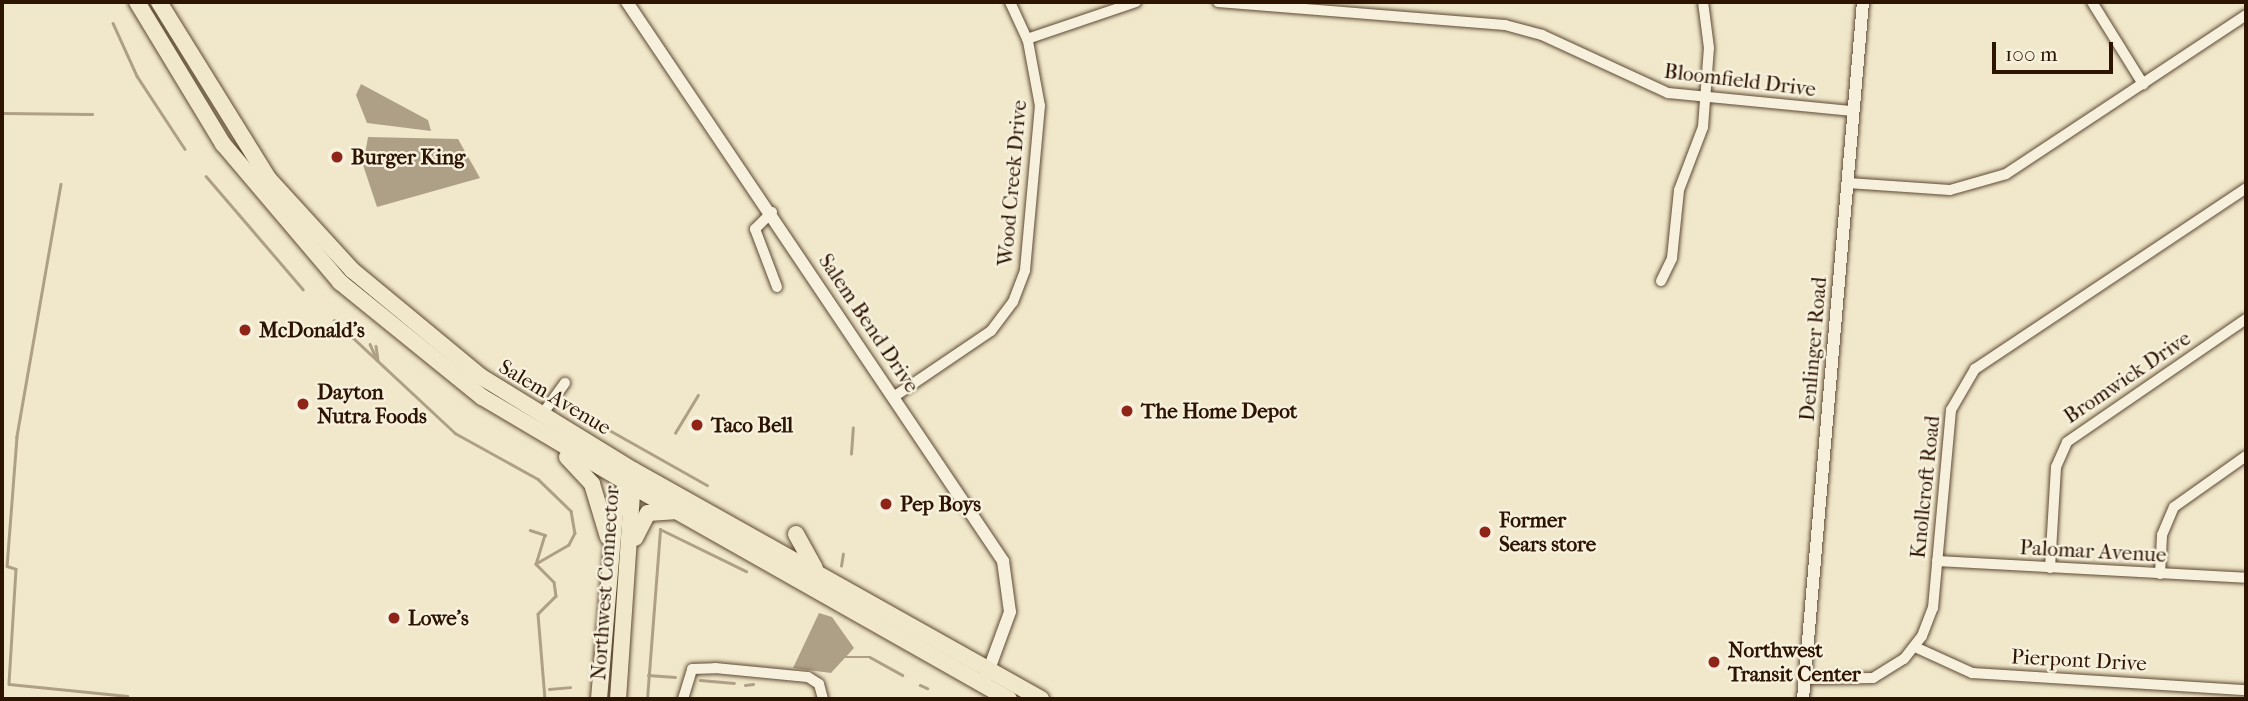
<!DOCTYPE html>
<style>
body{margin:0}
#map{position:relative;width:2248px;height:701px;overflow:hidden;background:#f1e8cb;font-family:"IM FELL French Canon",serif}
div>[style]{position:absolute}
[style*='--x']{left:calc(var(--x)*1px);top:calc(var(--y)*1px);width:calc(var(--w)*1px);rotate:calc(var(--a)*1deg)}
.water>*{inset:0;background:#aea086}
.stream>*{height:2.5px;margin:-1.25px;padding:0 1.25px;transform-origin:1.25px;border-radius:1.25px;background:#aea086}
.roads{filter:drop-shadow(0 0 2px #5d4933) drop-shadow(0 0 2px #5d4933)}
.minor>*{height:10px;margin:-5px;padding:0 5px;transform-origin:5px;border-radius:5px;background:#f6f0dd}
.tertiary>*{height:12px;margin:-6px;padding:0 6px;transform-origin:6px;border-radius:6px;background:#f6f0dd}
.primary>*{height:16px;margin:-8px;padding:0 8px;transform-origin:8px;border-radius:8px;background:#f1e8cb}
.trunk>*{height:16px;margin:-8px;padding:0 8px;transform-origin:8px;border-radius:8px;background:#f1e8cb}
.dots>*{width:19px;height:19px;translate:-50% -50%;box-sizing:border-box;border:4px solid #f6f0dd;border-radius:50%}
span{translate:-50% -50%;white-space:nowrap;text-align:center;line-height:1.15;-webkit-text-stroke:5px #f6f0dd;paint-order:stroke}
.street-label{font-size:21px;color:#2c1400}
.poi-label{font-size:21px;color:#2c1400;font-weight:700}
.left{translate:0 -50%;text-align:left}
.frame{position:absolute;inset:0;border:4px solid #2c1400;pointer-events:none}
.scale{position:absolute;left:1992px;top:42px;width:121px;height:32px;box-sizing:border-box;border:4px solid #2c1400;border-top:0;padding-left:9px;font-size:21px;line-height:24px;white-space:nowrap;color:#2c1400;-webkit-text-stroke:5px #f6f0dd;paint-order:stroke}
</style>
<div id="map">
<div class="water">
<i style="clip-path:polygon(361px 84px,428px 120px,431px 131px,367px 123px,356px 95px)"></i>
<i style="clip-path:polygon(368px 137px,458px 139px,480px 178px,377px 207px,363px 165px)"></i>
<i style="clip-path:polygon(819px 613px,832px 617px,854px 648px,831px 673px,793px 668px)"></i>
</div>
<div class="stream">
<i style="--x:113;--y:23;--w:58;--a:65.6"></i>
<i style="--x:137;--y:76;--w:87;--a:56.7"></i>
<i style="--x:2;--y:113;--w:90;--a:0.6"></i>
<i style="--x:206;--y:176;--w:149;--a:49.4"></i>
<i style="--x:61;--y:184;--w:257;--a:99.9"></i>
<i style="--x:17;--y:437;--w:129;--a:94.4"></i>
<i style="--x:7;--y:566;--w:9;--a:18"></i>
<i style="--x:16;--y:569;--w:115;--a:93.5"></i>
<i style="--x:9;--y:684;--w:119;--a:5.8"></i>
<i style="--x:334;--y:320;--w:166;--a:43"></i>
<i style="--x:455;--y:433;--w:95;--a:29"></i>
<i style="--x:538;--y:479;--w:46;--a:44.1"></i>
<i style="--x:571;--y:511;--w:22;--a:80"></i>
<i style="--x:575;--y:533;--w:13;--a:117"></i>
<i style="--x:569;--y:545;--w:38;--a:150"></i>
<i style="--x:536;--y:564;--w:25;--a:45"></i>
<i style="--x:554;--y:582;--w:14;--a:82"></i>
<i style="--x:556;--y:596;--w:25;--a:135"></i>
<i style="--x:538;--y:614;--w:85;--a:85.3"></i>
<i style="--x:370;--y:344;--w:17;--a:66"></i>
<i style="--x:376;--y:346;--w:14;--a:82"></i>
<i style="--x:565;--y:405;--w:163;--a:29.4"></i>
<i style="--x:675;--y:433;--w:44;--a:-58.8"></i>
<i style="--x:851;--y:454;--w:26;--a:-86"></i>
<i style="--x:530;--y:530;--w:16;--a:18"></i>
<i style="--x:545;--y:535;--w:30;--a:107"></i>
<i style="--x:841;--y:566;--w:12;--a:-81"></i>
<i style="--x:844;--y:657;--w:26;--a:0"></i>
<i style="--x:870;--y:657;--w:37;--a:29"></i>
<i style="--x:648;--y:675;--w:27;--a:4"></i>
<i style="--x:700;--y:680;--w:34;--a:5"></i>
<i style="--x:745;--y:685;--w:8;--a:-7"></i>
<i style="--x:920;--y:685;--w:8;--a:23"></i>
<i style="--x:549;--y:689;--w:21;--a:-5"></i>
<i style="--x:647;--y:699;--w:170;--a:-85.6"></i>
<i style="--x:660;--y:529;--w:96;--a:26"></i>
</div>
<div class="roads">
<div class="minor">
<i style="--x:1218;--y:2;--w:288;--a:4.6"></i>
<i style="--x:1505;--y:25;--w:38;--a:15"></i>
<i style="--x:1542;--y:35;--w:139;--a:24.7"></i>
<i style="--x:1668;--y:93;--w:186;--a:5.6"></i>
<i style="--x:2092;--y:2;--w:97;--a:58.1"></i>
<i style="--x:1027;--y:39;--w:115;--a:-18.7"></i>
<i style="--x:1848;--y:183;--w:102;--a:3.9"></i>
<i style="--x:1950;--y:190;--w:58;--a:-15.9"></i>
<i style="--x:2006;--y:174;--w:288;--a:-33.5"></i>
<i style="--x:772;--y:212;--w:24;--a:135"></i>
<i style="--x:755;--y:229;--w:62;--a:69.2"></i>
<i style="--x:1661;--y:281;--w:25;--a:-64"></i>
<i style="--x:1672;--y:258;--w:68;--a:-84.1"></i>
<i style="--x:1679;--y:190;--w:67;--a:-69.1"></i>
<i style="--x:1703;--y:127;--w:79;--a:-85.7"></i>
<i style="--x:1709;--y:48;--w:46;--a:-97.4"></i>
<i style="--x:895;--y:396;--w:116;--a:-34.1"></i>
<i style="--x:991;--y:331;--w:36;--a:-53"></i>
<i style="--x:1013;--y:302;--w:34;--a:-69"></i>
<i style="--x:1025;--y:270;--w:165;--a:-84.8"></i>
<i style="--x:1040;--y:106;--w:66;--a:-100.5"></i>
<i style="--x:1028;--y:41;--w:43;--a:-114.8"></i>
<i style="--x:541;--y:416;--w:41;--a:-54"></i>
<i style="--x:1937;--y:561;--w:309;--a:3.1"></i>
<i style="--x:2050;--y:568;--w:101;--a:-86.6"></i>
<i style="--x:2056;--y:467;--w:27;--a:-66"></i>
<i style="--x:2067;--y:442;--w:217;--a:-34.5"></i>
<i style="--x:2160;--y:574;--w:39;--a:-87"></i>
<i style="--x:2162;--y:535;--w:30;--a:-67"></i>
<i style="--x:2174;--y:507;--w:88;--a:-35.3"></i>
<i style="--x:1915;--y:647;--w:63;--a:24.5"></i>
<i style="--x:1972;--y:673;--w:275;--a:3.6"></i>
<i style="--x:1805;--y:679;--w:68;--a:-0.8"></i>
<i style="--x:1873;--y:678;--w:36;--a:-32"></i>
<i style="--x:1904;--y:659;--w:29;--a:-52"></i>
<i style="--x:1922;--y:636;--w:30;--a:-69"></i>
<i style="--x:1933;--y:608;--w:199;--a:-84.8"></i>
<i style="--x:1951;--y:410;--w:48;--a:-59.7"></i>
<i style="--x:1975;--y:369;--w:326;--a:-33.7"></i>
<i style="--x:683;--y:699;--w:31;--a:-73"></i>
<i style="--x:692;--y:669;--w:23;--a:-2"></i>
<i style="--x:715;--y:668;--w:93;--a:5.5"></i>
<i style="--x:808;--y:677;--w:13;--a:32"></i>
<i style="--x:819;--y:684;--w:16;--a:75"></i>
</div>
<div class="tertiary">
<i style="--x:627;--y:2;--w:674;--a:56.07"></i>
<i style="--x:1003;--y:561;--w:51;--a:82.2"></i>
<i style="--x:1010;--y:612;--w:67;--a:110.1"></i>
<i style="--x:1803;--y:699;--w:700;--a:-85.08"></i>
</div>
<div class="primary">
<i style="--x:633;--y:470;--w:468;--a:29.3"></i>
<i style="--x:634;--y:487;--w:431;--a:29.5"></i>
<i style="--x:796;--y:534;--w:39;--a:61"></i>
</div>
<div class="trunk">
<i style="--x:137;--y:2;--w:166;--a:58.8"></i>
<i style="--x:223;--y:144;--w:181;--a:49.7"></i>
<i style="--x:340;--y:282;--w:183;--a:39"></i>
<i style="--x:482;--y:397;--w:177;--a:30.6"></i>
<i style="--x:159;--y:2;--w:207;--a:58.2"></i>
<i style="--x:268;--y:178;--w:125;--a:47.6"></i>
<i style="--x:352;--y:270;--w:166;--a:39.6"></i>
<i style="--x:480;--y:376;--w:180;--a:31.6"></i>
<i style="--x:567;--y:457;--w:37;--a:47"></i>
<i style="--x:592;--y:484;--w:55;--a:73.2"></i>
<i style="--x:635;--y:538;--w:28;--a:-63"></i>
<i style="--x:648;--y:513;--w:26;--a:-4"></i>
<i style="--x:599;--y:699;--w:187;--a:-85.1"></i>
<i style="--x:615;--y:513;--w:41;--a:-68.5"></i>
<i style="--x:618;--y:699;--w:221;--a:-86.1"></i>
</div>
</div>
<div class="dots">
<i style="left:337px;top:157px;background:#8f2418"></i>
<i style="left:245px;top:330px;background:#8f2418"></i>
<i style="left:303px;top:404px;background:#8f2418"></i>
<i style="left:1127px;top:411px;background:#8f2418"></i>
<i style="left:697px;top:425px;background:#8f2418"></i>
<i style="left:886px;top:504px;background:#8f2418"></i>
<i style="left:1485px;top:532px;background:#8f2418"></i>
<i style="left:394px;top:618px;background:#8f2418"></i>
<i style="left:1714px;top:662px;background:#8f2418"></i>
</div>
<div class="street-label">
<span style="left:1740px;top:80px;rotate:7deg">Bloomfield Drive</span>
<span style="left:1012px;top:183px;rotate:-85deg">Wood Creek Drive</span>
<span style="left:869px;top:323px;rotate:56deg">Salem Bend Drive</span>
<span style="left:1813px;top:349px;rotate:-85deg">Denlinger Road</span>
<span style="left:2127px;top:377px;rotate:-34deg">Bromwick Drive</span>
<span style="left:555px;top:397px;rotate:31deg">Salem Avenue</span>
<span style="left:1925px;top:487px;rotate:-84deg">Knollcroft Road</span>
<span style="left:2093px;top:551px;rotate:3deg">Palomar Avenue</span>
<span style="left:605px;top:583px;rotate:-86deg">Northwest Connector</span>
<span style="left:2079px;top:660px;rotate:3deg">Pierpont Drive</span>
</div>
<div class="poi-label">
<span class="left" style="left:351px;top:157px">Burger King</span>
<span class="left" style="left:259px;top:330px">McDonald's</span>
<span class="left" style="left:317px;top:404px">Dayton<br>Nutra Foods</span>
<span class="left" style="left:1141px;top:411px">The Home Depot</span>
<span class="left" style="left:711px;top:425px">Taco Bell</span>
<span class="left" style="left:900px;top:504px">Pep Boys</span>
<span class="left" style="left:1499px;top:532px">Former<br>Sears store</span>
<span class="left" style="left:408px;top:618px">Lowe's</span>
<span class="left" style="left:1728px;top:662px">Northwest<br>Transit Center</span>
</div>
<div class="frame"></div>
<div class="scale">100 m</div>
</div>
